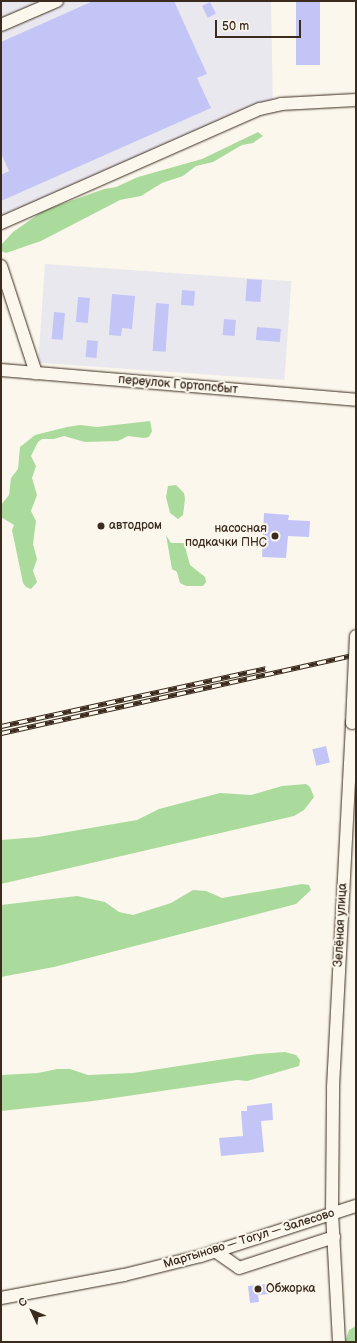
<!DOCTYPE html>
<meta charset="utf-8">
<style>
body{margin:0}
#map{position:relative;width:357px;height:1343px;overflow:hidden;background:#fbf7ec;font-family:"Balsamiq Sans",sans-serif}
div>[style]{position:absolute}
[style*='--x']{left:calc(var(--x)*1px);top:calc(var(--y)*1px);width:calc(var(--w)*1px);rotate:calc(var(--a)*1deg)}
.built>*{inset:0;background:#eae8ef;transform-origin:0 0}
.green>*{inset:0;background:#aadb9c}
.building>*{inset:0;background:#c3c5f7;transform-origin:0 0}
.roads{filter:drop-shadow(0 0 1px #3b2a1e) drop-shadow(0 0 1px #3b2a1e)}
.minor>*{height:12px;margin:-6px;padding:0 6px;transform-origin:6px;border-radius:6px;background:#fbf7ec}
.rail>*{height:4.5px;margin-top:-2.25px;transform-origin:0;background:repeating-linear-gradient(90deg,#fbf7ec 0 9px,#3b2a1e 0 18px);box-sizing:border-box;border-block:1px solid #3b2a1e}
.bridges{filter:drop-shadow(0 0 1px #3b2a1e) drop-shadow(0 0 1px #3b2a1e)}
.minor-bridge>*{height:12px;margin:-6px;padding:0 6px;transform-origin:6px;border-radius:6px;background:#fbf7ec}
.dots>*{width:11px;height:11px;translate:-50% -50%;box-sizing:border-box;border:2px solid #fbf7ec;border-radius:50%}
span{translate:-50% -50%;white-space:nowrap;text-align:center;line-height:1.15;-webkit-text-stroke:4px #fbf7ec;paint-order:stroke}
.street-label{font-size:12px;color:#3b2a1e}
.poi-label{font-size:12px;color:#3b2a1e}
.left{translate:0 -50%;text-align:left}
.right{translate:-100% -50%;text-align:right}
.frame{position:absolute;inset:0;border:2px solid #3b2a1e;pointer-events:none}
.north{position:absolute;left:12px;top:1291px;width:40px;height:40px;-webkit-text-stroke:3px #fbf7ec;paint-order:stroke;rotate:314deg;font-size:11px;font-weight:700;line-height:16px;text-align:center;color:#3b2a1e}
.north::after{content:'';display:block;margin:auto;width:14px;height:18px;background:#3b2a1e;clip-path:polygon(50% 0,100% 100%,50% 72%,0 100%)}
.scale{position:absolute;left:215px;top:20px;width:86px;height:18px;box-sizing:border-box;border:2px solid #3b2a1e;border-top:0;padding-left:5px;font-size:12px;line-height:14px;white-space:nowrap;color:#3b2a1e;-webkit-text-stroke:3px #fbf7ec;paint-order:stroke}
</style>
<div id="map">
<div class="built">
<i style="clip-path:polygon(1px 1px,271px 1px,273px 109px,1px 224px)"></i>
<i style="left:45px;top:264px;width:247px;height:99px;rotate:4deg"></i>
</div>
<div class="green">
<i style="clip-path:polygon(258px 132px,263px 136px,253px 143px,242px 145px,213px 162px,196px 166px,183px 176px,162px 183px,141px 196px,120px 200px,41px 241px,6px 253px,1px 251px,1px 245px,13px 232px,43px 211px,104px 189px,116px 187px,138px 177px,202px 159px)"></i>
<i style="clip-path:polygon(150px 421px,152px 431px,149px 437px,144px 438px,128px 436px,118px 441px,85px 442px,64px 436px,54px 439px,42px 439px,38px 442px,31px 456px,36px 466px,32px 478px,37px 495px,31px 511px,36px 521px,33px 544px,37px 559px,33px 571px,37px 582px,31px 589px,26px 587px,23px 583px,12px 530px,14px 525px,1px 517px,1px 505px,9px 495px,11px 478px,18px 469px,20px 447px,35px 435px,67px 427px,80px 425px,97px 427px)"></i>
<i style="clip-path:polygon(176px 485px,184px 493px,185px 499px,183px 515px,178px 519px,170px 513px,166px 497px,168px 486px)"></i>
<i style="clip-path:polygon(166px 535px,171px 543px,184px 543px,190px 565px,205px 577px,206px 582px,203px 586px,186px 586px,180px 583px,177px 572px,172px 569px)"></i>
<i style="clip-path:polygon(306px 784px,310px 787px,314px 797px,304px 810px,294px 816px,1px 884px,1px 840px,38px 837px,137px 820px,159px 809px,220px 793px,251px 795px,282px 786px)"></i>
<i style="clip-path:polygon(302px 884px,309px 885px,311px 890px,296px 904px,54px 967px,1px 977px,1px 905px,77px 896px,105px 902px,119px 912px,133px 915px,171px 903px,193px 890px,206px 891px,222px 898px)"></i>
<i style="clip-path:polygon(285px 1052px,296px 1055px,300px 1060px,299px 1066px,247px 1081px,237px 1080px,93px 1101px,1px 1111px,1px 1075px,38px 1073px,57px 1069px,70px 1069px,88px 1075px,133px 1073px,258px 1054px)"></i>
<i style="clip-path:polygon(356px 1326px,356px 1342px,345px 1342px,349px 1330px)"></i>
</div>
<div class="building">
<i style="clip-path:polygon(93px 1px,174px 1px,207px 74px,197px 78px,211px 108px,1px 201px,1px 175px,9px 171px,1px 153px,1px 42px)"></i>
<i style="left:296px;top:1px;width:24px;height:64px"></i>
<i style="left:210px;top:2px;width:13px;height:9px;rotate:63deg"></i>
<i style="left:247px;top:279px;width:15px;height:22px;rotate:4deg"></i>
<i style="left:182px;top:290px;width:13px;height:15px;rotate:4deg"></i>
<i style="clip-path:polygon(112px 294px,135px 296px,132px 329px,122px 328px,121px 336px,109px 335px)"></i>
<i style="left:78px;top:297px;width:12px;height:25px;rotate:5deg"></i>
<i style="left:156px;top:303px;width:13px;height:48px;rotate:4deg"></i>
<i style="left:54px;top:312px;width:11px;height:27px;rotate:5deg"></i>
<i style="left:224px;top:319px;width:12px;height:16px;rotate:5deg"></i>
<i style="left:257px;top:327px;width:24px;height:13px;rotate:5deg"></i>
<i style="left:87px;top:340px;width:11px;height:17px;rotate:5deg"></i>
<i style="clip-path:polygon(264px 513px,289px 515px,288px 520px,310px 521px,309px 537px,288px 536px,286px 558px,262px 557px)"></i>
<i style="left:326px;top:746px;width:17px;height:14px;rotate:77deg"></i>
<i style="clip-path:polygon(272px 1103px,273px 1120px,261px 1121px,264px 1152px,221px 1156px,219px 1138px,243px 1136px,241px 1111px,247px 1111px,247px 1106px)"></i>
<i style="clip-path:polygon(268px 1284px,269px 1294px,258px 1295px,259px 1302px,250px 1303px,248px 1286px)"></i>
</div>
<div class="roads">
<div class="minor">
<i style="--x:1;--y:25;--w:61;--a:-23.2"></i>
<i style="--x:1;--y:223;--w:283;--a:-23.8"></i>
<i style="--x:260;--y:109;--w:22;--a:-13"></i>
<i style="--x:281;--y:104;--w:75;--a:-3.1"></i>
<i style="--x:1;--y:266;--w:113;--a:71.9"></i>
<i style="--x:1;--y:370;--w:356;--a:4.8"></i>
<i style="--x:215;--y:1251;--w:29;--a:35"></i>
<i style="--x:239;--y:1268;--w:100;--a:-18.1"></i>
<i style="--x:1;--y:1298;--w:125;--a:-10.6"></i>
<i style="--x:124;--y:1275;--w:79;--a:-13.9"></i>
<i style="--x:201;--y:1256;--w:163;--a:-17.9"></i>
<i style="--x:339;--y:1342;--w:129;--a:-93.1"></i>
<i style="--x:332;--y:1213;--w:126;--a:-89.5"></i>
<i style="--x:333;--y:1087;--w:364;--a:-87"></i>
</div>
</div>
<div class="rail">
<i style="--x:1;--y:726;--w:271;--a:-12.3"></i>
<i style="--x:1;--y:733;--w:364;--a:-12.5"></i>
</div>
<div class="bridges">
<div class="minor-bridge">
<i style="--x:352;--y:723;--w:87;--a:-87.4"></i>
</div>
</div>
<div class="dots">
<i style="left:101px;top:526px;background:#3b2a1e"></i>
<i style="left:275px;top:536px;background:#3b2a1e"></i>
<i style="left:258px;top:1289px;background:#3b2a1e"></i>
</div>
<div class="street-label">
<span style="left:178px;top:385px;rotate:5deg">переулок Гортопсбыт</span>
<span style="left:341px;top:925px;rotate:-87deg">Зелёная улица</span>
<span style="left:249px;top:1239px;rotate:-17deg">Мартыново — Тогул — Залесово</span>
</div>
<div class="poi-label">
<span class="left" style="left:109px;top:526px">автодром</span>
<span class="right" style="left:267px;top:536px">насосная<br>подкачки ПНС</span>
<span class="left" style="left:266px;top:1289px">Обжорка</span>
</div>
<div class="frame"></div>
<div class="north">С</div>
<div class="scale">50 m</div>
</div>
